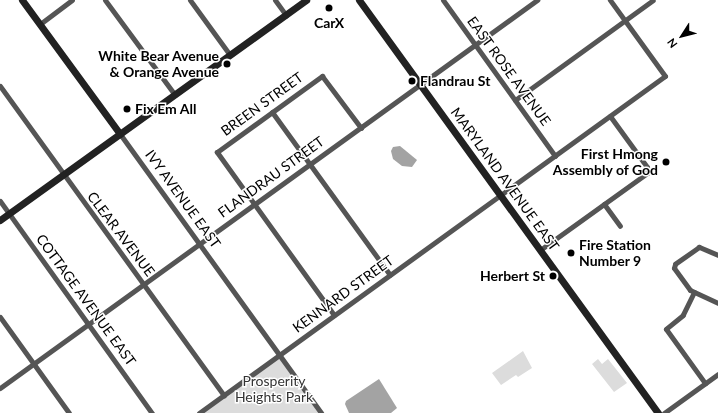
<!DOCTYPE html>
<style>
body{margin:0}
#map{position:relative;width:718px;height:413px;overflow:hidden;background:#fff;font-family:Lato,sans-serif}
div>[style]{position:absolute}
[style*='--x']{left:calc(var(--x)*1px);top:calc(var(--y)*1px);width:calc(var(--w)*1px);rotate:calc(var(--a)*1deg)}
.green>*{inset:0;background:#dcdcdc}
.water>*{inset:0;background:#a3a3a3}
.street>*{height:5px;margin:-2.5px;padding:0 2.5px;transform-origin:2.5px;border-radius:2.5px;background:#555}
.secondary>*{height:7px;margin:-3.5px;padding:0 3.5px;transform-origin:3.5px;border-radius:3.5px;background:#222}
.dots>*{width:11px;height:11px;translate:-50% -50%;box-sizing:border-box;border:2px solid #fff;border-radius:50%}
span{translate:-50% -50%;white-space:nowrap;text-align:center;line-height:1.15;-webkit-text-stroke:3px #fff;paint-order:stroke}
.poi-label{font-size:14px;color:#000;font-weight:700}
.right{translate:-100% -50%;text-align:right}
.left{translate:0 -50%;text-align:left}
.street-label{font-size:14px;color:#000}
.park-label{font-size:14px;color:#333}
.north{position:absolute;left:662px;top:16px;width:40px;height:40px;-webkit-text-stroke:3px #fff;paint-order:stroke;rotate:234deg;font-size:11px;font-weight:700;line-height:16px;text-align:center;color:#000}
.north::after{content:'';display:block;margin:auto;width:14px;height:18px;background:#000;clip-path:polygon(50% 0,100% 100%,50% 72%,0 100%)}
</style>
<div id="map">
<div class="green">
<i style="clip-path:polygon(523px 351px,532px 368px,518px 377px,516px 375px,501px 385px,492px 373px)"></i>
<i style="clip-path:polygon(279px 355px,321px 413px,199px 413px)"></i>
<i style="clip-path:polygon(598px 359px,602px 364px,608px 359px,627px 383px,614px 392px,592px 364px)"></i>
</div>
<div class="water">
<i style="clip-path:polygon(400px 146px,417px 160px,412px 167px,402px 166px,393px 159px,391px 151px,393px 147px)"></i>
<i style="clip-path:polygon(379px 379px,397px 408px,391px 413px,349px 413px,345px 404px,346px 401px)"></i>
</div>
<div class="street">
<i style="--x:105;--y:0;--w:118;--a:53.6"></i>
<i style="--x:190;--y:0;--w:68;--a:54"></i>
<i style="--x:275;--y:0;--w:19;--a:54"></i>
<i style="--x:443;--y:0;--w:192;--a:54.3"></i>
<i style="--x:40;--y:24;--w:40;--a:-37"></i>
<i style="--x:0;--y:86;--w:382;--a:54.1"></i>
<i style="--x:515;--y:100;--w:170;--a:-35.9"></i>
<i style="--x:272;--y:112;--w:201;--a:54.1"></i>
<i style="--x:120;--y:134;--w:344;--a:54.2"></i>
<i style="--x:0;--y:201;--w:261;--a:54.4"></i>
<i style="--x:604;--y:204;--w:27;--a:54"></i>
<i style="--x:540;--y:250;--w:132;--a:-35.7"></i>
<i style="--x:647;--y:173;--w:6;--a:-90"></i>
<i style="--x:647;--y:167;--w:63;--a:-126"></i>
<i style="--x:718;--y:255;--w:21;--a:-157"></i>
<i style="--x:699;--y:247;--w:29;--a:145"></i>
<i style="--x:675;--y:264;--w:4;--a:104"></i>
<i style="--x:674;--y:268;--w:27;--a:54"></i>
<i style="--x:690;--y:290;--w:31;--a:25"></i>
<i style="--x:694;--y:292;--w:25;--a:116"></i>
<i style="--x:683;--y:315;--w:22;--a:141"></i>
<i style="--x:666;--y:329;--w:67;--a:54.2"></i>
<i style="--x:334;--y:315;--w:201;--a:-125.7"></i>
<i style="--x:217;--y:152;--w:130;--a:-35.9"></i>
<i style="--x:322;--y:76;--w:65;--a:53.1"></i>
<i style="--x:0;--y:317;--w:118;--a:54.3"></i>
<i style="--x:0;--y:388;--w:663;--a:-35.85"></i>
<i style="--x:199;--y:413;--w:575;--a:-35.87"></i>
<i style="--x:665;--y:76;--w:94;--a:-125.9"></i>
<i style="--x:664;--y:413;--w:67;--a:-35.8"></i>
</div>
<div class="secondary">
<i style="--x:22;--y:0;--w:166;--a:53.8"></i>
<i style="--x:359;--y:0;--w:510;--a:54.1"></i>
<i style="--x:0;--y:220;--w:377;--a:-35.7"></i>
</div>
<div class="dots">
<i style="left:329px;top:8px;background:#000"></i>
<i style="left:227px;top:64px;background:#000"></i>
<i style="left:412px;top:81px;background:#000"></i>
<i style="left:127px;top:109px;background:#000"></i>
<i style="left:666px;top:162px;background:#000"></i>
<i style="left:571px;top:253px;background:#000"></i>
<i style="left:553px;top:276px;background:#000"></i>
</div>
<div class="poi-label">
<span style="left:329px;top:23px">CarX</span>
<span class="right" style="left:219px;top:64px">White Bear Avenue<br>&amp; Orange Avenue</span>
<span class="left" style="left:420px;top:81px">Flandrau St</span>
<span class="left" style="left:135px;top:109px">Fix Em All</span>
<span class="right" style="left:658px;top:162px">First Hmong<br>Assembly of God</span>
<span class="left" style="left:579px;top:253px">Fire Station<br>Number 9</span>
<span class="right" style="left:545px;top:276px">Herbert St</span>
</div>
<div class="street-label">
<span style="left:509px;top:71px;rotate:54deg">EAST ROSE AVENUE</span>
<span style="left:262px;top:104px;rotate:-36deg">BREEN STREET</span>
<span style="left:271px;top:177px;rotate:-36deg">FLANDRAU STREET</span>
<span style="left:505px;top:179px;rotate:54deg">MARYLAND AVENUE EAST</span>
<span style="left:183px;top:199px;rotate:54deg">IVY AVENUE EAST</span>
<span style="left:121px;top:234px;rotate:53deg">CLEAR AVENUE</span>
<span style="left:343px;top:294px;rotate:-36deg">KENNARD STREET</span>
<span style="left:86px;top:300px;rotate:54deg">COTTAGE AVENUE EAST</span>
</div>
<div class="park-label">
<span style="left:274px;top:389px">Prosperity<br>Heights Park</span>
</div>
<div class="north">N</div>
</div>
